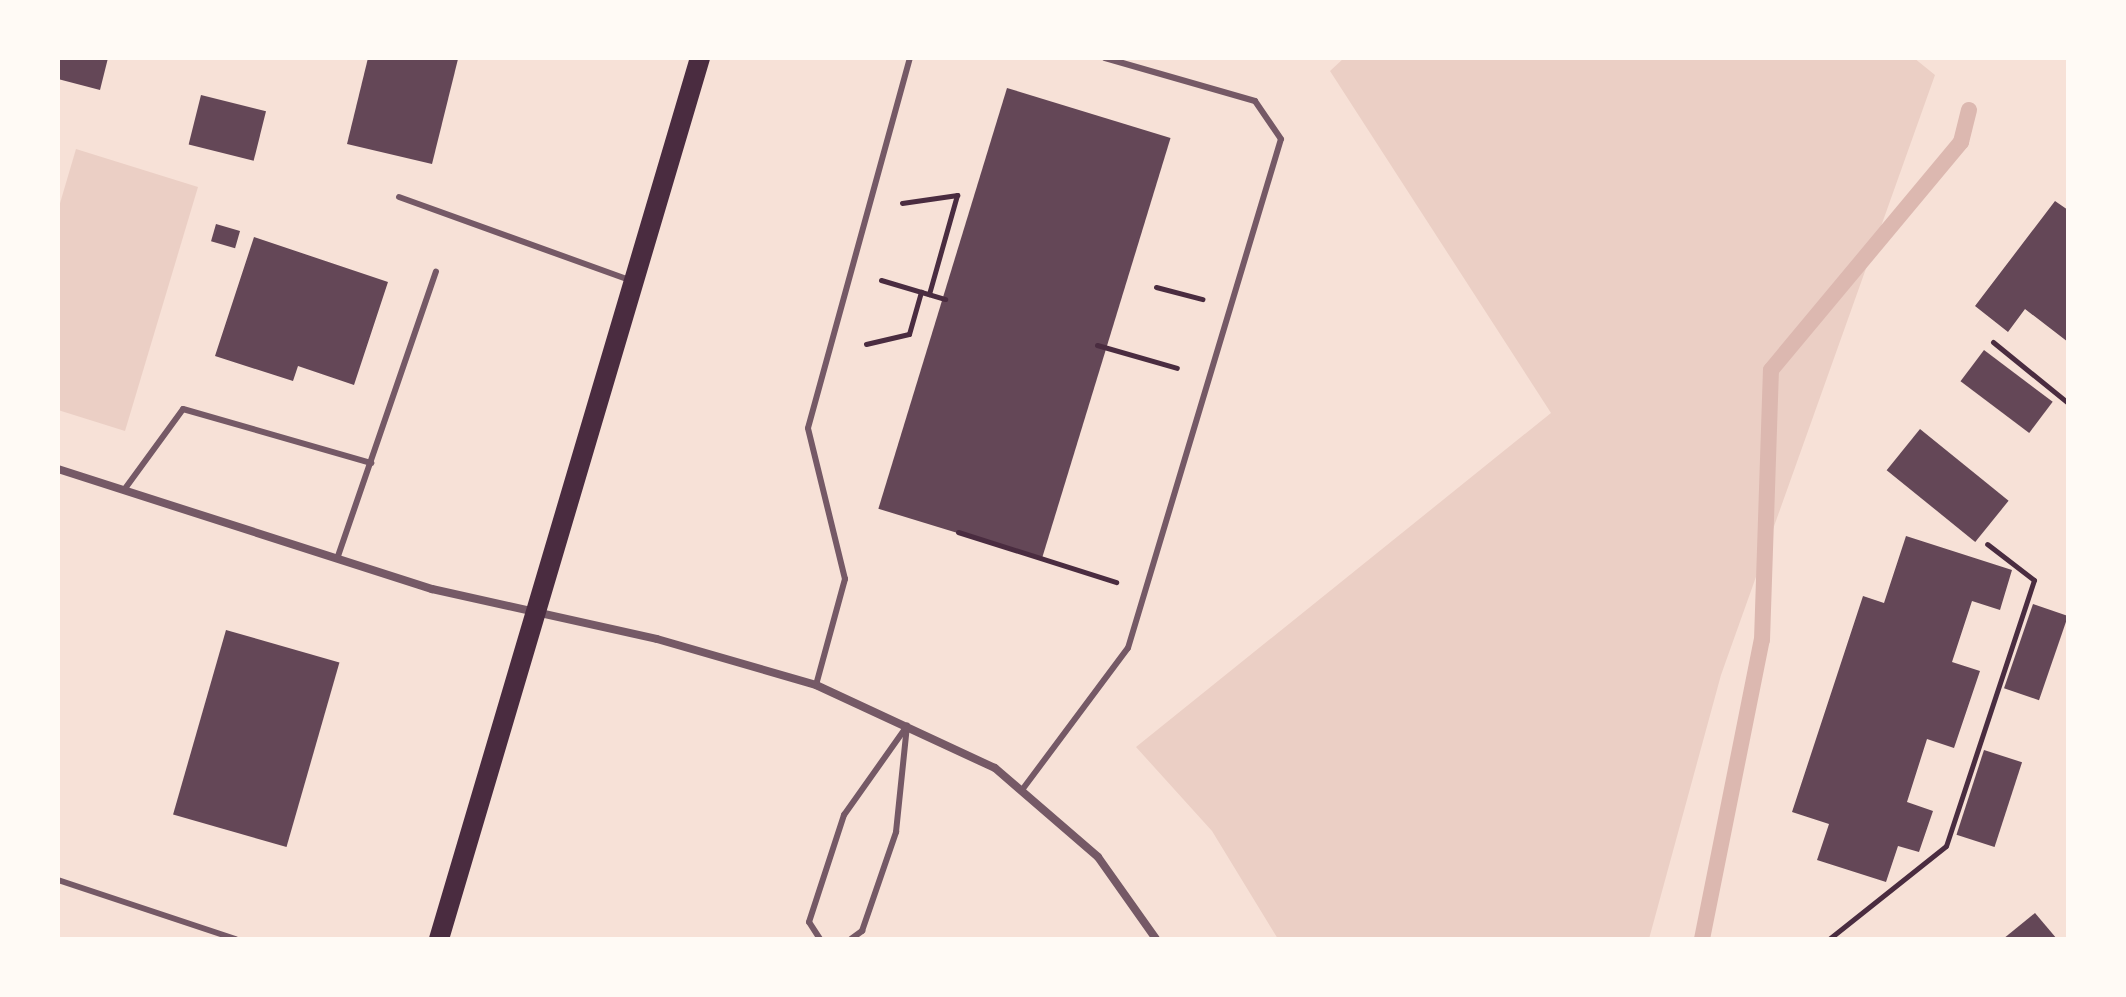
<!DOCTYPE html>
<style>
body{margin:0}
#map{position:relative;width:2126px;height:997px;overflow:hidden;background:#f7e1d7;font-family:Poppins,sans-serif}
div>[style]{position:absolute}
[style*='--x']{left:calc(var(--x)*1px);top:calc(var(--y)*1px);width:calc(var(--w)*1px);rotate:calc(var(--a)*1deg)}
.green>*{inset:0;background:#ebcfc5}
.stream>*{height:16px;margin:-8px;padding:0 8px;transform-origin:8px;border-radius:8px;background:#dcb8b0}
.building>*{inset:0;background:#644757;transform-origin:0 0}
.path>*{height:5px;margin:-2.5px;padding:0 2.5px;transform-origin:2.5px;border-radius:2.5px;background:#4a2c40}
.service>*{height:6px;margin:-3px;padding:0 3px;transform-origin:3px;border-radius:3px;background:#755966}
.minor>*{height:8px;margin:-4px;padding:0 4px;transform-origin:4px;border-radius:4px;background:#755966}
.primary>*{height:20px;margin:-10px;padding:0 10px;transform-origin:10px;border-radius:10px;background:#4a2c40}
span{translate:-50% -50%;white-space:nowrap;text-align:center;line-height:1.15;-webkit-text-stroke:6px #fffaf5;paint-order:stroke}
.frame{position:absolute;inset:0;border:60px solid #fffaf5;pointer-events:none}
</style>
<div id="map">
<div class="green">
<i style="clip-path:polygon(1344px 58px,1914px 58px,1935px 75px,1721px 675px,1649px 939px,1278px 939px,1212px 831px,1136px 747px,1551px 413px,1330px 71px)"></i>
<i style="clip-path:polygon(76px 149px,198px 187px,125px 431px,58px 410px,58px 210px)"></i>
</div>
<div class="stream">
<i style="--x:1702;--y:939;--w:305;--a:-78.7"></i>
<i style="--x:1762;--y:640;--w:270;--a:-88.1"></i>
<i style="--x:1771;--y:370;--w:297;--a:-50.2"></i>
<i style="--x:1961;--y:142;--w:33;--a:-76"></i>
</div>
<div class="building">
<i style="clip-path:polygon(58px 58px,108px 58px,100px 90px,58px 79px)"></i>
<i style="clip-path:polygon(368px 58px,458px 59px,432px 164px,347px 144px)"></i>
<i style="left:1007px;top:88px;width:171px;height:440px;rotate:17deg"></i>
<i style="left:201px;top:95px;width:67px;height:51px;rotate:14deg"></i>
<i style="clip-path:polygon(2055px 201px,2068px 210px,2068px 342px,2025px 309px,2008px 332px,1975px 306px)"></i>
<i style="left:216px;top:224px;width:25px;height:18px;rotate:16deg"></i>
<i style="clip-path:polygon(254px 237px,388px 282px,354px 385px,298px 366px,293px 381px,215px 356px)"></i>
<i style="left:1984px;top:350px;width:86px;height:39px;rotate:37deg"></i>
<i style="left:1920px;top:429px;width:114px;height:53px;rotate:39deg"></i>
<i style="clip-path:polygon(1906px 536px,2012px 570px,2000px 610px,1972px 601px,1952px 662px,1980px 671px,1954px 748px,1927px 739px,1907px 802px,1933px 811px,1919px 852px,1898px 846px,1886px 882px,1817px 860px,1829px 824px,1792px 812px,1863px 596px,1884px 603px)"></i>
<i style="left:2033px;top:604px;width:37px;height:89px;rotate:19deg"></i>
<i style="left:226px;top:630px;width:118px;height:192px;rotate:16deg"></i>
<i style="left:1984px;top:750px;width:40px;height:89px;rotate:18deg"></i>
<i style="clip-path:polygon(2035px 913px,2057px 939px,2003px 939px)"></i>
</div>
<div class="path">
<i style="--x:902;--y:203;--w:56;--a:-8.3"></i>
<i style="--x:957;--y:195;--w:103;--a:105.8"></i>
<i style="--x:881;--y:280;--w:67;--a:16.5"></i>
<i style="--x:1156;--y:287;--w:48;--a:14.6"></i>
<i style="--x:1993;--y:342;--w:97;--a:39.1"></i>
<i style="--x:866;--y:344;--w:44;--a:-13.1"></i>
<i style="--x:909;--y:334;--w:44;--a:-74.1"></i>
<i style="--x:1097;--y:345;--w:83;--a:16"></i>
<i style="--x:958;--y:532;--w:166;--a:17.6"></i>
<i style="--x:1829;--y:939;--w:149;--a:-38.5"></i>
<i style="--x:1946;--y:846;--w:280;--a:-71.7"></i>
<i style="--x:2034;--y:580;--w:59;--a:-142.5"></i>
</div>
<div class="service">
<i style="--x:399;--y:197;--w:245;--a:19.8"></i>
<i style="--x:124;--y:490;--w:100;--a:-53.9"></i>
<i style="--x:183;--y:409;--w:196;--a:16"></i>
<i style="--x:337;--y:559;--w:304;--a:-71"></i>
<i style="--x:816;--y:685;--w:110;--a:-74.7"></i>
<i style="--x:845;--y:579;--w:155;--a:-103.8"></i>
<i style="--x:808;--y:428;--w:384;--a:-74.6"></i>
<i style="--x:1022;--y:790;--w:177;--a:-53.3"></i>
<i style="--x:1128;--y:648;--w:531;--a:-73.27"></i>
<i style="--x:1281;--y:139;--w:46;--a:-124.4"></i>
<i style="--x:1255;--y:101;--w:156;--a:-164"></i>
<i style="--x:58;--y:880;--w:187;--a:18.4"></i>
<i style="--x:820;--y:939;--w:20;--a:-123"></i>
<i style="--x:809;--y:922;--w:113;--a:-71.9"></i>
<i style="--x:844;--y:815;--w:109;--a:-54.7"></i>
<i style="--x:851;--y:939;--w:14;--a:-36"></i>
<i style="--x:862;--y:931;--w:105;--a:-71"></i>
<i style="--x:896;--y:832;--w:107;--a:-84.1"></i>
</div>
<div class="minor">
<i style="--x:58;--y:469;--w:393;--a:17.8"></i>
<i style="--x:432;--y:589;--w:230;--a:12.5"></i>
<i style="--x:657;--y:639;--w:166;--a:16.1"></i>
<i style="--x:816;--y:685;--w:197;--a:24.9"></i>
<i style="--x:995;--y:768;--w:136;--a:40.8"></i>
<i style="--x:1098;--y:857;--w:100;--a:54.7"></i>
</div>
<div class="primary">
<i style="--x:439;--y:939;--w:919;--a:-73.5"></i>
</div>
<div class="frame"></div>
</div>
